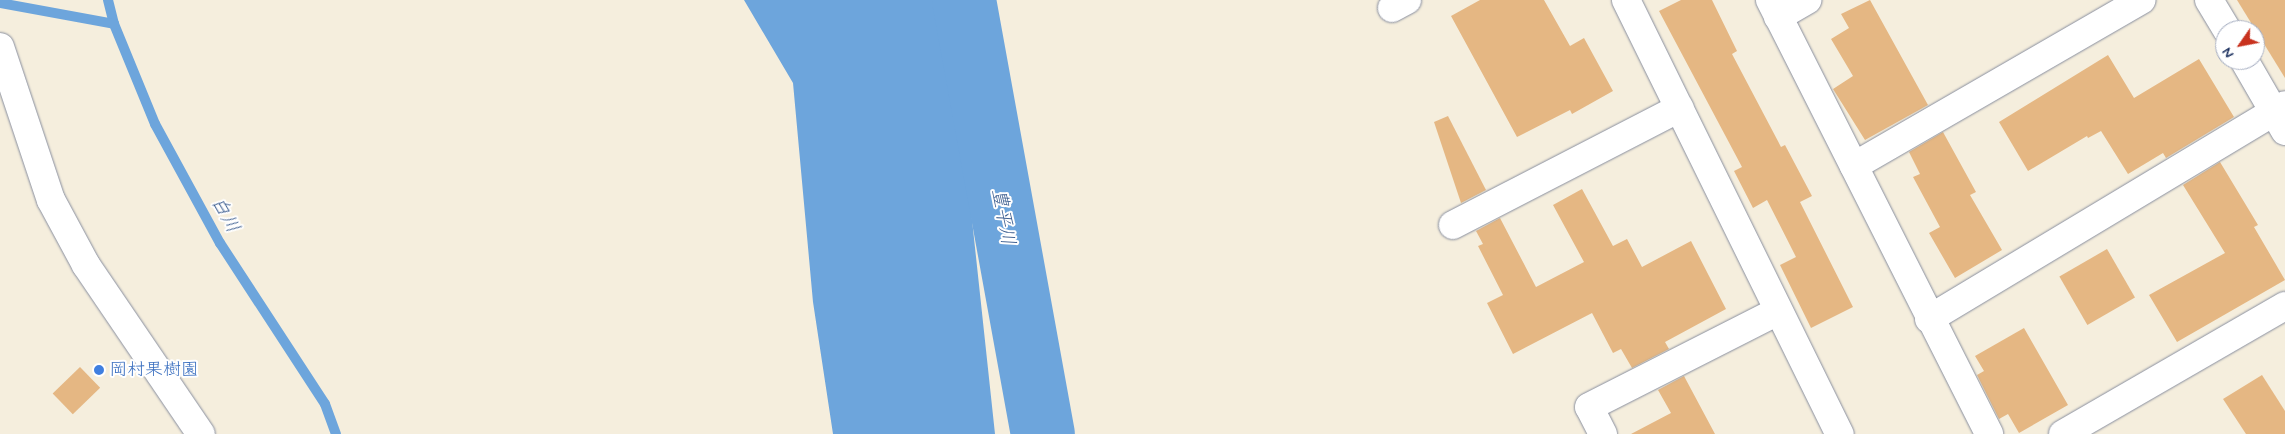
<!DOCTYPE html>
<meta charset="utf-8">
<style>
body{margin:0}
#map{position:relative;width:2285px;height:434px;overflow:hidden;background:#f5eedd;font-family:Mynerve,"Klee One",sans-serif}
div>[style]{position:absolute}
[style*='--x']{left:calc(var(--x)*1px);top:calc(var(--y)*1px);width:calc(var(--w)*1px);rotate:calc(var(--a)*1deg)}
.water>*{inset:0;background:#6da5dc}
.stream>*{height:10px;margin:-5px;padding:0 5px;transform-origin:5px;border-radius:5px;background:#6da5dc}
.river>*{height:64px;margin:-32px;padding:0 32px;transform-origin:32px;border-radius:32px;background:#6da5dc}
.building>*{inset:0;background:#e5b783;transform-origin:0 0}
.roads{filter:drop-shadow(0 0 1px #888e9e) drop-shadow(0 0 1px #888e9e)}
.minor>*{height:28px;margin:-14px;padding:0 14px;transform-origin:14px;border-radius:14px;background:#fff}
.tertiary>*{height:28px;margin:-14px;padding:0 14px;transform-origin:14px;border-radius:14px;background:#fff}
.dots>*{width:14px;height:14px;translate:-50% -50%;box-sizing:border-box;border:2px solid #fff;border-radius:50%}
span{translate:-50% -50%;white-space:nowrap;text-align:center;line-height:1.15;-webkit-text-stroke:4px #fff;paint-order:stroke}
.shop-label{font-size:18px;color:#366cbe}
.left{translate:0 -50%;text-align:left}
.water-label{font-size:19px;color:#3c5e90;font-style:italic}
.north{position:absolute;left:2215px;top:20px;width:50px;height:50px;box-sizing:border-box;background:#fff;border:1px solid #a4acbf;border-radius:50%;rotate:237deg;font-size:14px;font-weight:700;line-height:20px;text-align:center;color:#1b2f5e}
.north::after{content:'';display:block;margin:auto;width:18px;height:22px;background:#c8321e;clip-path:polygon(50% 0,100% 100%,50% 72%,0 100%)}
</style>
<div id="map">
<div class="water">
<i style="clip-path:polygon(744px 0,984px 0,967px 173px,995px 434px,833px 434px,813px 302px,793px 83px)"></i>
</div>
<div class="stream">
<i style="--x:108;--y:0;--w:25;--a:76"></i>
<i style="--x:114;--y:24;--w:108;--a:67.7"></i>
<i style="--x:155;--y:124;--w:136;--a:61.4"></i>
<i style="--x:220;--y:243;--w:192;--a:56.9"></i>
<i style="--x:325;--y:404;--w:32;--a:70"></i>
<i style="--x:0;--y:3;--w:116;--a:10.4"></i>
</div>
<div class="river">
<i style="--x:964;--y:0;--w:441;--a:79.7"></i>
</div>
<div class="building">
<i style="clip-path:polygon(1480px 0,1544px 0,1570px 46px,1584px 38px,1613px 91px,1572px 114px,1570px 110px,1517px 137px,1451px 16px)"></i>
<i style="clip-path:polygon(1681px 0,1712px 0,1737px 51px,1732px 54px,1781px 147px,1785px 145px,1812px 196px,1800px 202px,1853px 307px,1811px 328px,1780px 265px,1796px 257px,1767px 200px,1753px 208px,1734px 171px,1742px 167px,1659px 11px)"></i>
<i style="clip-path:polygon(1870px 0,1928px 105px,1865px 140px,1833px 89px,1853px 76px,1831px 39px,1849px 28px,1841px 14px)"></i>
<i style="clip-path:polygon(2237px 0,2285px 0,2285px 78px)"></i>
<i style="clip-path:polygon(2108px 55px,2134px 98px,2199px 59px,2234px 117px,2166px 158px,2163px 153px,2128px 174px,2101px 131px,2088px 138px,2087px 136px,2028px 171px,1999px 122px)"></i>
<i style="clip-path:polygon(1448px 116px,1486px 190px,1461px 203px,1434px 122px)"></i>
<i style="clip-path:polygon(1943px 132px,1976px 192px,1970px 195px,2002px 250px,1955px 278px,1929px 233px,1940px 227px,1913px 177px,1920px 174px,1909px 152px)"></i>
<i style="clip-path:polygon(2220px 162px,2258px 225px,2254px 227px,2285px 280px,2177px 342px,2149px 295px,2225px 253px,2183px 185px)"></i>
<i style="clip-path:polygon(1582px 189px,1613px 246px,1627px 239px,1642px 267px,1691px 241px,1726px 309px,1665px 342px,1669px 349px,1632px 368px,1621px 349px,1613px 353px,1592px 313px,1513px 354px,1487px 303px,1503px 295px,1478px 246px,1483px 244px,1476px 231px,1500px 218px,1536px 287px,1584px 262px,1553px 205px)"></i>
<i style="left:2107px;top:249px;width:56px;height:55px;rotate:60deg"></i>
<i style="clip-path:polygon(2024px 328px,2068px 405px,2019px 433px,2008px 414px,1999px 419px,1977px 375px,1984px 371px,1975px 356px)"></i>
<i style="left:80px;top:367px;width:29px;height:38px;rotate:46deg"></i>
<i style="clip-path:polygon(2262px 375px,2285px 411px,2285px 434px,2246px 434px,2223px 399px)"></i>
<i style="clip-path:polygon(1684px 376px,1715px 434px,1631px 434px,1671px 413px,1658px 390px)"></i>
</div>
<div class="roads">
<div class="minor">
<i style="--x:1626;--y:0;--w:484;--a:63.8"></i>
<i style="--x:1770;--y:0;--w:486;--a:63.2"></i>
<i style="--x:2209;--y:0;--w:35;--a:59"></i>
<i style="--x:1392;--y:8;--w:17;--a:-28"></i>
<i style="--x:1778;--y:17;--w:34;--a:-30"></i>
<i style="--x:2244;--y:60;--w:82;--a:60"></i>
<i style="--x:1854;--y:166;--w:332;--a:-30"></i>
<i style="--x:1453;--y:225;--w:255;--a:-27.3"></i>
<i style="--x:1929;--y:319;--w:415;--a:-31"></i>
<i style="--x:1603;--y:434;--w:30;--a:-117"></i>
<i style="--x:1589;--y:407;--w:212;--a:-26.9"></i>
<i style="--x:2063;--y:434;--w:256;--a:-30"></i>
</div>
<div class="tertiary">
<i style="--x:0;--y:47;--w:161;--a:71.6"></i>
<i style="--x:51;--y:200;--w:74;--a:61.7"></i>
<i style="--x:86;--y:265;--w:204;--a:55.8"></i>
</div>
</div>
<div class="dots">
<i style="left:99px;top:370px;background:#3f7fe0"></i>
</div>
<div class="shop-label">
<span class="left" style="left:109px;top:370px">岡村果樹園</span>
</div>
<div class="water-label">
<span style="left:225px;top:215px;rotate:61deg">白川</span>
<span style="left:1003px;top:217px;rotate:80deg">豊平川</span>
</div>
<div class="north">N</div>
</div>
